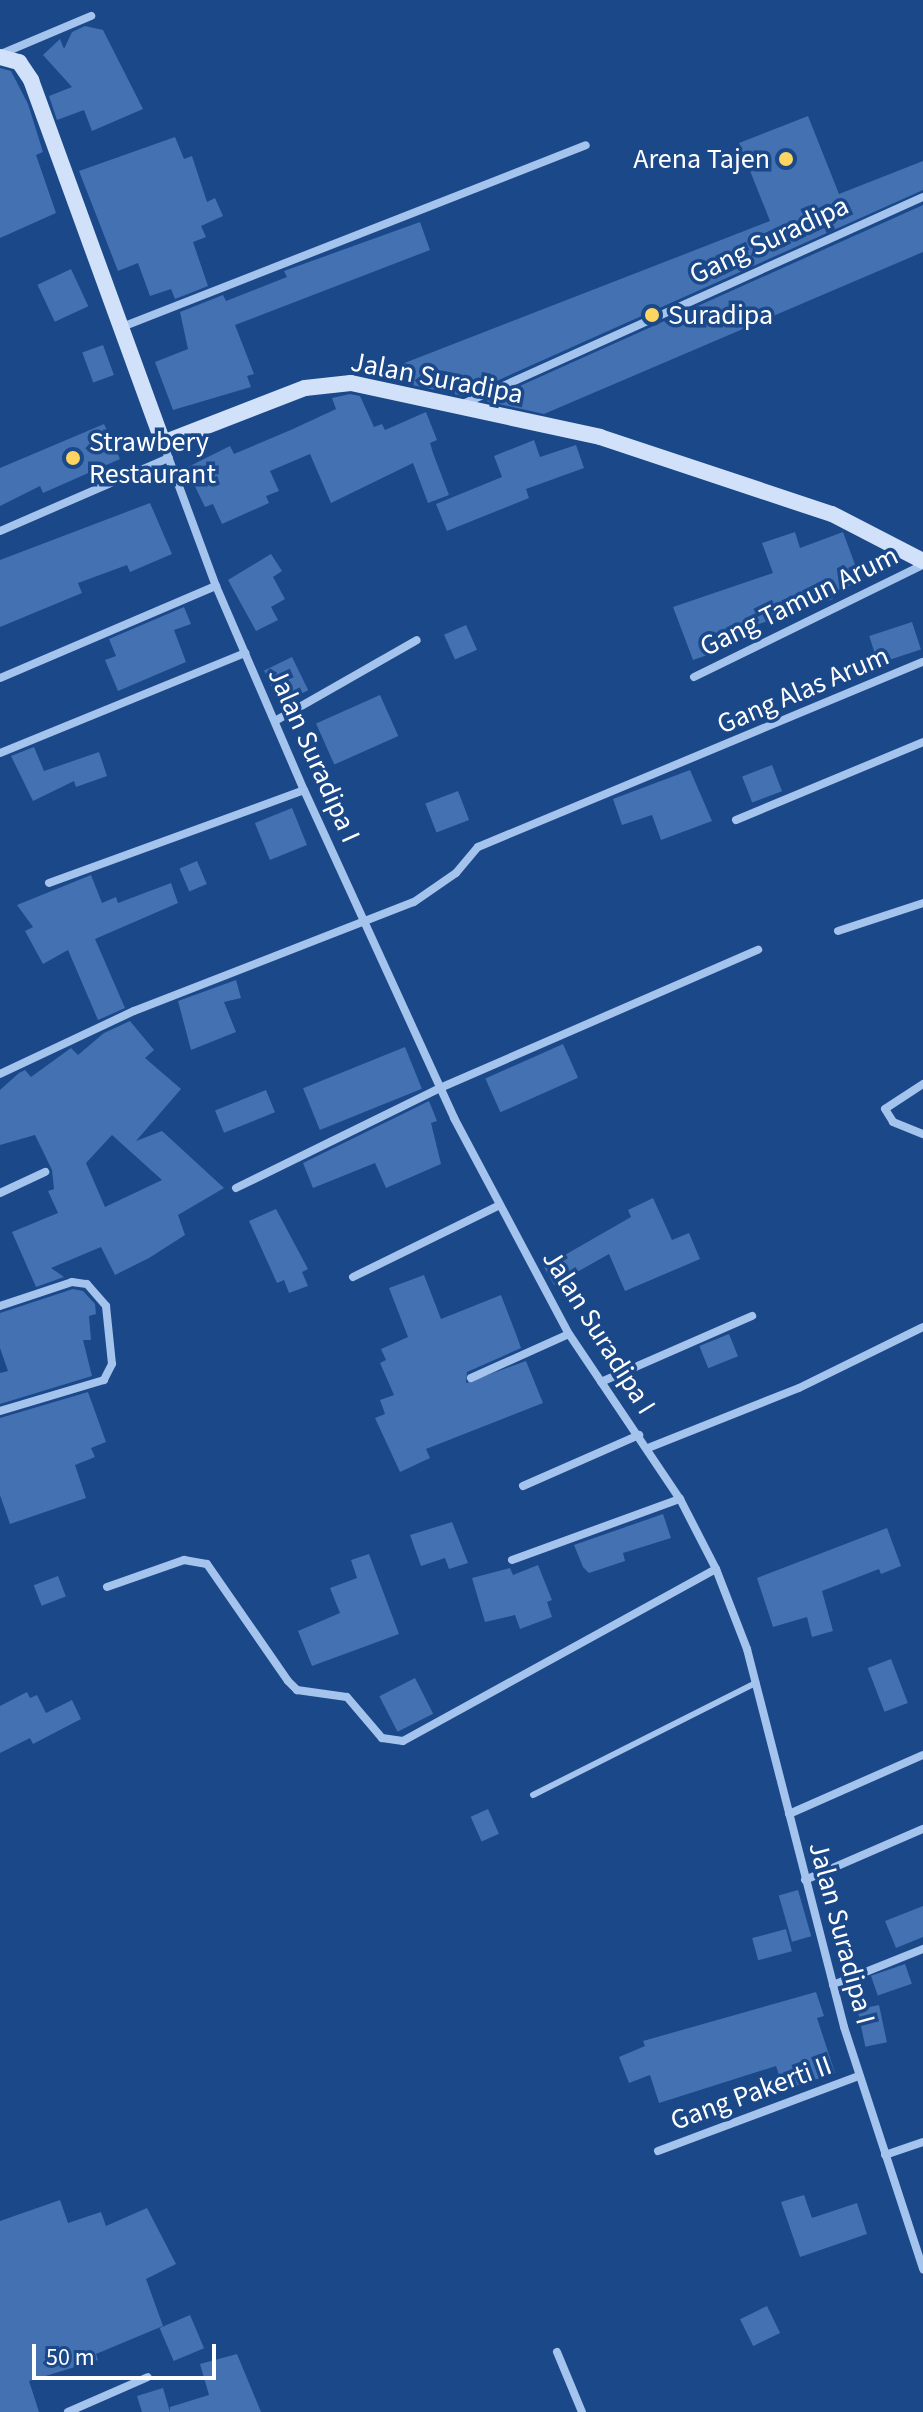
<!DOCTYPE html>
<style>
body{margin:0}
#map{position:relative;width:923px;height:2412px;overflow:hidden;background:#1a4889;font-family:"Source Sans 3",sans-serif}
div>[style]{position:absolute}
[style*='--x']{left:calc(var(--x)*1px);top:calc(var(--y)*1px);width:calc(var(--w)*1px);rotate:calc(var(--a)*1deg)}
.building>*{inset:0;background:#4371b2;transform-origin:0 0}
.lane>*{height:6px;margin:-3px;padding:0 3px;transform-origin:3px;border-radius:3px;background:#a4c3ed}
.street>*{height:8px;margin:-4px;padding:0 4px;transform-origin:4px;border-radius:4px;background:#a4c3ed}
.secondary>*{height:16px;margin:-8px;padding:0 8px;transform-origin:8px;border-radius:8px;background:#d1e1f9}
.dots>*{width:22px;height:22px;translate:-50% -50%;box-sizing:border-box;border:4px solid #1a4889;border-radius:50%}
span{translate:-50% -50%;white-space:nowrap;text-align:center;line-height:1.15;-webkit-text-stroke:7px #1a4889;paint-order:stroke}
.poi-label{font-size:28px;color:#fff}
.right{translate:-100% -50%;text-align:right}
.left{translate:0 -50%;text-align:left}
.street-label{font-size:28px;color:#fff}
.scale{position:absolute;left:32px;top:2344px;width:184px;height:36px;box-sizing:border-box;border:4px solid #fff;border-top:0;padding-left:10px;font-size:24px;line-height:28px;white-space:nowrap;color:#fff;-webkit-text-stroke:6px #1a4889;paint-order:stroke}
</style>
<div id="map">
<div class="building">
<i style="clip-path:polygon(85px 26px,103px 30px,143px 109px,92px 131px,84px 110px,57px 120px,49px 96px,72px 87px,43px 55px,60px 39px,64px 49px,72px 32px)"></i>
<i style="clip-path:polygon(0 68px,11px 71px,28px 104px,43px 152px,36px 155px,56px 213px,0 238px)"></i>
<i style="clip-path:polygon(808px 116px,839px 194px,923px 161px,923px 190px,463px 396px,371px 376px,770px 221px,739px 143px)"></i>
<i style="clip-path:polygon(175px 137px,184px 159px,192px 156px,207px 202px,215px 198px,223px 216px,201px 226px,206px 237px,193px 242px,208px 286px,175px 299px,171px 289px,150px 296px,138px 263px,118px 271px,79px 171px)"></i>
<i style="clip-path:polygon(923px 205px,923px 252px,544px 414px,486px 401px)"></i>
<i style="clip-path:polygon(420px 222px,430px 250px,235px 325px,254px 374px,247px 376px,251px 387px,173px 410px,155px 362px,188px 349px,180px 312px,223px 295px,226px 301px,287px 277px,284px 271px)"></i>
<i style="left:71px;top:269px;width:41px;height:37px;rotate:65deg"></i>
<i style="left:103px;top:345px;width:32px;height:22px;rotate:70deg"></i>
<i style="clip-path:polygon(350px 394px,360px 396px,374px 427px,382px 424px,385px 430px,426px 412px,437px 440px,430px 443px,433px 453px,449px 495px,428px 503px,413px 463px,331px 503px,310px 454px,270px 471px,279px 491px,266px 496px,269px 503px,222px 524px,213px 504px,205px 507px,186px 468px,230px 446px,234px 454px,293px 429px,336px 409px,332px 398px)"></i>
<i style="clip-path:polygon(104px 424px,120px 459px,43px 493px,40px 486px,0 506px,0 468px)"></i>
<i style="clip-path:polygon(534px 440px,540px 457px,576px 445px,584px 468px,526px 489px,529px 498px,447px 531px,436px 504px,502px 477px,494px 456px)"></i>
<i style="clip-path:polygon(150px 503px,172px 554px,130px 572px,127px 565px,78px 583px,82px 593px,0 627px,0 560px)"></i>
<i style="clip-path:polygon(795px 532px,800px 548px,843px 532px,861px 581px,831px 593px,833px 599px,709px 641px,713px 653px,693px 660px,673px 607px,773px 573px,762px 543px)"></i>
<i style="clip-path:polygon(271px 554px,282px 571px,273px 577px,285px 599px,271px 607px,278px 620px,256px 631px,228px 580px)"></i>
<i style="clip-path:polygon(184px 607px,191px 624px,174px 630px,186px 662px,118px 691px,105px 660px,116px 656px,109px 639px)"></i>
<i style="left:912px;top:622px;width:29px;height:45px;rotate:72deg"></i>
<i style="left:466px;top:625px;width:27px;height:24px;rotate:66deg"></i>
<i style="left:292px;top:657px;width:37px;height:31px;rotate:64deg"></i>
<i style="left:380px;top:695px;width:45px;height:70px;rotate:66deg"></i>
<i style="clip-path:polygon(34px 747px,44px 771px,99px 752px,107px 776px,76px 787px,74px 781px,33px 801px,11px 756px)"></i>
<i style="left:772px;top:765px;width:28px;height:32px;rotate:69deg"></i>
<i style="clip-path:polygon(690px 770px,712px 821px,661px 840px,652px 815px,622px 825px,613px 799px)"></i>
<i style="left:458px;top:791px;width:31px;height:35px;rotate:69deg"></i>
<i style="left:292px;top:808px;width:40px;height:40px;rotate:68deg"></i>
<i style="left:197px;top:861px;width:25px;height:19px;rotate:67deg"></i>
<i style="clip-path:polygon(91px 875px,102px 903px,116px 897px,118px 903px,171px 883px,178px 903px,95px 939px,125px 1008px,98px 1020px,68px 950px,43px 964px,25px 931px,33px 927px,17px 905px)"></i>
<i style="clip-path:polygon(236px 980px,241px 998px,224px 1002px,236px 1032px,191px 1050px,178px 1001px)"></i>
<i style="clip-path:polygon(evenodd,130px 1021px,154px 1050px,145px 1058px,181px 1089px,136px 1141px,162px 1131px,224px 1188px,178px 1215px,185px 1235px,149px 1258px,115px 1275px,101px 1247px,51px 1268px,64px 1277px,36px 1287px,12px 1232px,58px 1213px,48px 1191px,54px 1189px,52px 1170px,35px 1135px,0 1145px,0 1090px,19px 1073px,25px 1070px,31px 1077px,71px 1048px,78px 1055px,104px 1033px,130px 1021px,112px 1135px,162px 1180px,105px 1207px,86px 1163px,112px 1135px)"></i>
<i style="left:563px;top:1044px;width:37px;height:85px;rotate:66deg"></i>
<i style="left:405px;top:1047px;width:45px;height:110px;rotate:68deg"></i>
<i style="left:266px;top:1090px;width:24px;height:55px;rotate:68deg"></i>
<i style="clip-path:polygon(429px 1101px,437px 1121px,431px 1123px,441px 1164px,386px 1188px,375px 1163px,313px 1188px,303px 1163px)"></i>
<i style="clip-path:polygon(653px 1198px,672px 1240px,689px 1233px,700px 1259px,625px 1291px,609px 1254px,554px 1285px,544px 1267px,631px 1217px,628px 1210px)"></i>
<i style="clip-path:polygon(276px 1209px,308px 1269px,302px 1272px,308px 1286px,289px 1293px,284px 1280px,277px 1283px,249px 1221px)"></i>
<i style="clip-path:polygon(424px 1275px,441px 1319px,501px 1295px,516px 1334px,521px 1348px,467px 1372px,466px 1383px,526px 1361px,543px 1403px,426px 1449px,430px 1458px,400px 1472px,375px 1418px,385px 1414px,380px 1400px,394px 1395px,380px 1363px,386px 1360px,381px 1349px,408px 1337px,389px 1288px)"></i>
<i style="clip-path:polygon(73px 1289px,83px 1291px,95px 1304px,96px 1314px,89px 1316px,91px 1340px,83px 1340px,92px 1376px,0 1404px,0 1373px,8px 1371px,0 1348px,0 1313px)"></i>
<i style="left:729px;top:1334px;width:24px;height:32px;rotate:68deg"></i>
<i style="clip-path:polygon(88px 1392px,106px 1442px,91px 1448px,95px 1457px,75px 1465px,86px 1498px,10px 1524px,0 1495px,0 1418px)"></i>
<i style="clip-path:polygon(663px 1514px,671px 1538px,623px 1553px,625px 1561px,589px 1573px,583px 1567px,574px 1545px)"></i>
<i style="clip-path:polygon(452px 1522px,468px 1563px,449px 1569px,445px 1558px,421px 1566px,410px 1535px)"></i>
<i style="clip-path:polygon(887px 1528px,901px 1566px,881px 1574px,879px 1569px,822px 1591px,833px 1631px,812px 1637px,807px 1617px,773px 1627px,757px 1578px)"></i>
<i style="clip-path:polygon(369px 1554px,399px 1634px,312px 1666px,298px 1631px,340px 1613px,330px 1588px,357px 1578px,351px 1560px)"></i>
<i style="clip-path:polygon(538px 1565px,552px 1600px,547px 1602px,552px 1617px,520px 1629px,515px 1615px,485px 1622px,472px 1578px,510px 1568px,513px 1575px)"></i>
<i style="left:58px;top:1576px;width:22px;height:26px;rotate:69deg"></i>
<i style="left:891px;top:1659px;width:47px;height:25px;rotate:69deg"></i>
<i style="left:415px;top:1678px;width:40px;height:40px;rotate:63deg"></i>
<i style="clip-path:polygon(27px 1692px,30px 1698px,37px 1695px,46px 1713px,72px 1700px,81px 1719px,33px 1744px,30px 1738px,0 1753px,0 1706px)"></i>
<i style="left:488px;top:1809px;width:27px;height:19px;rotate:66deg"></i>
<i style="left:798px;top:1890px;width:48px;height:20px;rotate:74deg"></i>
<i style="clip-path:polygon(923px 1906px,923px 1937px,896px 1948px,885px 1921px)"></i>
<i style="left:786px;top:1929px;width:23px;height:35px;rotate:75deg"></i>
<i style="left:905px;top:1964px;width:21px;height:36px;rotate:71deg"></i>
<i style="clip-path:polygon(816px 1992px,824px 2016px,817px 2018px,835px 2073px,784px 2090px,776px 2066px,659px 2103px,650px 2075px,629px 2083px,619px 2057px,645px 2046px,643px 2041px)"></i>
<i style="left:879px;top:2005px;width:38px;height:22px;rotate:78deg"></i>
<i style="clip-path:polygon(804px 2195px,812px 2218px,857px 2203px,867px 2234px,800px 2257px,781px 2202px)"></i>
<i style="clip-path:polygon(60px 2200px,68px 2223px,101px 2212px,106px 2226px,147px 2208px,176px 2264px,146px 2279px,163px 2326px,96px 2354px,98px 2360px,29px 2381px,39px 2412px,0 2412px,0 2221px)"></i>
<i style="left:767px;top:2306px;width:30px;height:30px;rotate:64deg"></i>
<i style="left:190px;top:2315px;width:36px;height:33px;rotate:67deg"></i>
<i style="clip-path:polygon(237px 2354px,261px 2412px,170px 2412px,170px 2407px,209px 2395px,200px 2364px)"></i>
<i style="clip-path:polygon(163px 2388px,170px 2412px,142px 2412px,137px 2396px)"></i>
</div>
<div class="lane">
<i style="--x:533;--y:1795;--w:250;--a:-26.7"></i>
</div>
<div class="street">
<i style="--x:1;--y:54;--w:98;--a:-22.9"></i>
<i style="--x:122;--y:327;--w:498;--a:-21.4"></i>
<i style="--x:463;--y:404;--w:504;--a:-24.23"></i>
<i style="--x:163;--y:443;--w:153;--a:69.7"></i>
<i style="--x:216;--y:586;--w:222;--a:66.7"></i>
<i style="--x:304;--y:790;--w:361;--a:65.4"></i>
<i style="--x:454;--y:1118;--w:245;--a:62"></i>
<i style="--x:569;--y:1334;--w:199;--a:56.1"></i>
<i style="--x:680;--y:1499;--w:79;--a:62.8"></i>
<i style="--x:716;--y:1569;--w:86;--a:68.8"></i>
<i style="--x:747;--y:1649;--w:390;--a:75.6"></i>
<i style="--x:844;--y:2027;--w:255;--a:71.9"></i>
<i style="--x:0;--y:531;--w:184;--a:-23.4"></i>
<i style="--x:694;--y:677;--w:255;--a:-26.1"></i>
<i style="--x:0;--y:678;--w:235;--a:-23.1"></i>
<i style="--x:275;--y:721;--w:163;--a:-29.7"></i>
<i style="--x:0;--y:753;--w:265;--a:-22.2"></i>
<i style="--x:736;--y:820;--w:203;--a:-22.6"></i>
<i style="--x:49;--y:883;--w:271;--a:-20"></i>
<i style="--x:838;--y:931;--w:89;--a:-18.2"></i>
<i style="--x:0;--y:1074;--w:148;--a:-25.2"></i>
<i style="--x:134;--y:1011;--w:300;--a:-21.3"></i>
<i style="--x:414;--y:902;--w:51;--a:-34.6"></i>
<i style="--x:456;--y:873;--w:34;--a:-50"></i>
<i style="--x:478;--y:847;--w:482;--a:-22.6"></i>
<i style="--x:923;--y:1084;--w:45;--a:146.7"></i>
<i style="--x:885;--y:1109;--w:15;--a:58"></i>
<i style="--x:893;--y:1122;--w:32;--a:22"></i>
<i style="--x:236;--y:1188;--w:227;--a:-26.1"></i>
<i style="--x:440;--y:1088;--w:347;--a:-23.5"></i>
<i style="--x:0;--y:1193;--w:50;--a:-25"></i>
<i style="--x:353;--y:1277;--w:161;--a:-26.1"></i>
<i style="--x:0;--y:1306;--w:76;--a:-18.4"></i>
<i style="--x:72;--y:1282;--w:15;--a:8"></i>
<i style="--x:87;--y:1284;--w:29;--a:49"></i>
<i style="--x:106;--y:1306;--w:58;--a:84.1"></i>
<i style="--x:112;--y:1364;--w:18;--a:117"></i>
<i style="--x:104;--y:1380;--w:109;--a:163.4"></i>
<i style="--x:471;--y:1378;--w:107;--a:-24.2"></i>
<i style="--x:601;--y:1382;--w:165;--a:-23.6"></i>
<i style="--x:648;--y:1448;--w:162;--a:-21.7"></i>
<i style="--x:799;--y:1388;--w:138;--a:-26.2"></i>
<i style="--x:523;--y:1486;--w:127;--a:-23.7"></i>
<i style="--x:512;--y:1560;--w:179;--a:-20"></i>
<i style="--x:107;--y:1587;--w:82;--a:-19.3"></i>
<i style="--x:184;--y:1560;--w:23;--a:10"></i>
<i style="--x:207;--y:1564;--w:142;--a:55.3"></i>
<i style="--x:288;--y:1681;--w:13;--a:45"></i>
<i style="--x:297;--y:1690;--w:50;--a:8"></i>
<i style="--x:347;--y:1697;--w:54;--a:49.5"></i>
<i style="--x:382;--y:1738;--w:21;--a:8"></i>
<i style="--x:403;--y:1741;--w:357;--a:-28.8"></i>
<i style="--x:789;--y:1814;--w:146;--a:-23.8"></i>
<i style="--x:805;--y:1880;--w:129;--a:-23.4"></i>
<i style="--x:833;--y:1985;--w:97;--a:-21.8"></i>
<i style="--x:658;--y:2151;--w:215;--a:-20.5"></i>
<i style="--x:885;--y:2155;--w:40;--a:-18.9"></i>
<i style="--x:557;--y:2352;--w:65;--a:67.4"></i>
<i style="--x:68;--y:2412;--w:87;--a:-23.6"></i>
</div>
<div class="secondary">
<i style="--x:0;--y:57;--w:20;--a:15"></i>
<i style="--x:19;--y:62;--w:22;--a:56"></i>
<i style="--x:31;--y:80;--w:386;--a:70"></i>
<i style="--x:163;--y:443;--w:152;--a:-21.2"></i>
<i style="--x:305;--y:388;--w:46;--a:-6.2"></i>
<i style="--x:351;--y:383;--w:255;--a:12.2"></i>
<i style="--x:600;--y:437;--w:244;--a:18.4"></i>
<i style="--x:832;--y:514;--w:102;--a:27.3"></i>
</div>
<div class="dots">
<i style="left:786px;top:159px;background:#fed560"></i>
<i style="left:652px;top:315px;background:#fed560"></i>
<i style="left:73px;top:458px;background:#fed560"></i>
</div>
<div class="poi-label">
<span class="right" style="left:770px;top:159px">Arena Tajen</span>
<span class="left" style="left:668px;top:315px">Suradipa</span>
<span class="left" style="left:89px;top:458px">Strawbery<br>Restaurant</span>
</div>
<div class="street-label">
<span style="left:769px;top:240px;rotate:-25deg">Gang Suradipa</span>
<span style="left:437px;top:378px;rotate:11deg">Jalan Suradipa</span>
<span style="left:799px;top:601px;rotate:-26deg">Gang Tamun Arum</span>
<span style="left:803px;top:690px;rotate:-23deg">Gang Alas Arum</span>
<span style="left:314px;top:755px;rotate:66deg">Jalan Suradipa I</span>
<span style="left:599px;top:1332px;rotate:58deg">Jalan Suradipa I</span>
<span style="left:842px;top:1933px;rotate:75deg">Jalan Suradipa I</span>
<span style="left:751px;top:2093px;rotate:-20deg">Gang Pakerti II</span>
</div>
<div class="scale">50 m</div>
</div>
